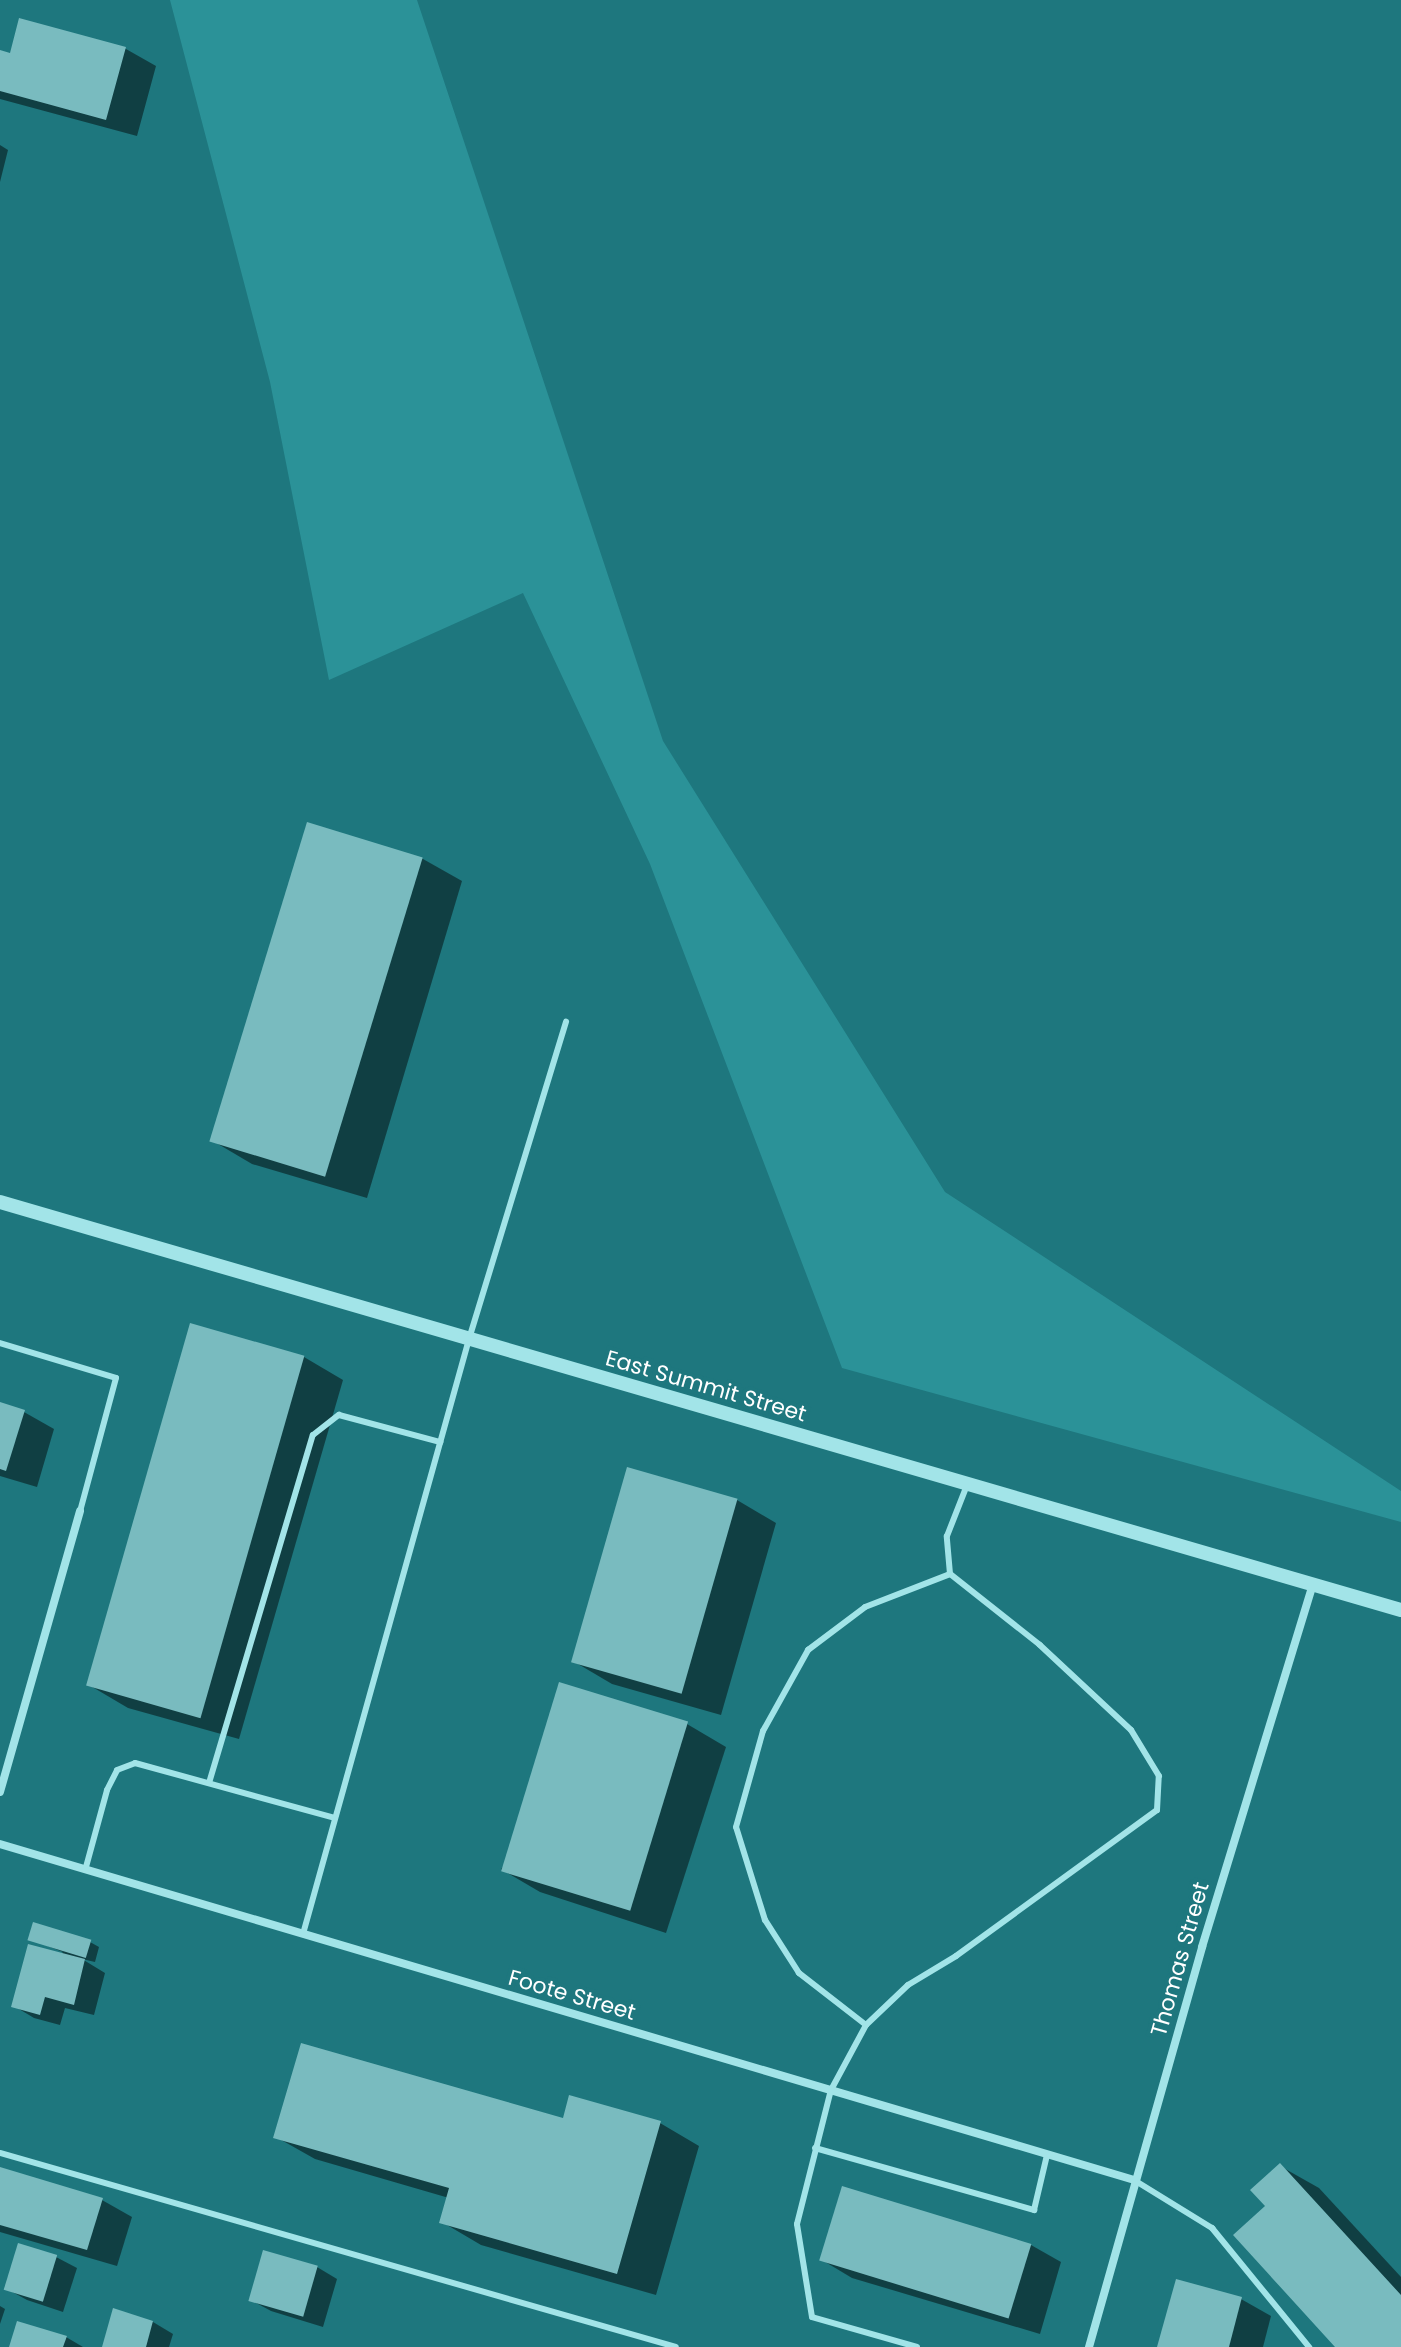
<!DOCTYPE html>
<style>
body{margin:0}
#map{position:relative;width:1401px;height:2347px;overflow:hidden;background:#1e777e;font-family:Poppins,sans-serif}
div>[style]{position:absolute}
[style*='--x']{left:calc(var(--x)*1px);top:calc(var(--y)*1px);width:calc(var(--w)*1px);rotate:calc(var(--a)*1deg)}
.green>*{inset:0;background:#2b9298}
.shadow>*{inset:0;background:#0007}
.building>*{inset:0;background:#79bbbf;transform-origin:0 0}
.service>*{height:6px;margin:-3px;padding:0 3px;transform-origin:3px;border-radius:3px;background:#a2e4e8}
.minor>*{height:8px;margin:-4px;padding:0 4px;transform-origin:4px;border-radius:4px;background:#a2e4e8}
.tertiary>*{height:14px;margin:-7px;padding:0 7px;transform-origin:7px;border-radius:7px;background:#a2e4e8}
span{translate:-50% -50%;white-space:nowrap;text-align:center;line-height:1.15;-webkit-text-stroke:8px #1e777e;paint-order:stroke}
.street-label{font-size:22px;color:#fff}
</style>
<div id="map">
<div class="green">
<i style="clip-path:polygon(170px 0,417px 0,663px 741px,945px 1192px,1401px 1491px,1401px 1522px,842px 1368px,650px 864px,523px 593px,329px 680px,270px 382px)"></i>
</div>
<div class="shadow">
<i style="clip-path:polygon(21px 20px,126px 49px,156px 66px,137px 136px,0 99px,0 52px,11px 55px)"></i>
<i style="clip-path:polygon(0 145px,8px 150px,0 182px)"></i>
<i style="clip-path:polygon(309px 824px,423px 859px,462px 881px,367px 1198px,252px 1164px,213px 1141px)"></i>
<i style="clip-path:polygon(304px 1357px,343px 1380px,239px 1739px,128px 1708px,89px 1685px)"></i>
<i style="clip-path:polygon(0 1404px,24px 1412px,54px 1429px,37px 1487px,0 1476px)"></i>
<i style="clip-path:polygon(737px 1500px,776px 1523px,721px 1715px,612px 1684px,573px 1661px)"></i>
<i style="clip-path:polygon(687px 1724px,726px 1747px,666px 1933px,540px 1892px,501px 1869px)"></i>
<i style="clip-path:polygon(30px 1939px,90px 1942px,99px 1947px,95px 1962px,82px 1959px,105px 1973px,94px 2015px,65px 2008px,60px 2025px,34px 2018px,14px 2006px,63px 1952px)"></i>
<i style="clip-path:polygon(564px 2120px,660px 2123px,699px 2146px,656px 2295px,481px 2245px,442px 2222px,449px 2198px,315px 2159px,276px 2137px)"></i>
<i style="clip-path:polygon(1280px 2166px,1319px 2188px,1401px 2277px,1401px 2347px,1337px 2347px,1267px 2206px)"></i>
<i style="clip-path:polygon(0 2169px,102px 2200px,132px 2217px,117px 2266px,0 2232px)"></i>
<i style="clip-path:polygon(1031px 2245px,1061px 2262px,1040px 2334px,852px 2278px,822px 2260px)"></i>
<i style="clip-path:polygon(56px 2257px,77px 2268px,63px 2312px,27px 2300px,7px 2289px)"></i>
<i style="clip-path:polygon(317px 2267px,337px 2279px,323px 2327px,271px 2311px,251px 2300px)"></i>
<i style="clip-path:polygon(1241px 2299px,1271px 2316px,1263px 2347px,1160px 2347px)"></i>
<i style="clip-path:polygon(0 2306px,5px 2309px,0 2324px)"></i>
<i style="clip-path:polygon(114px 2311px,153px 2322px,173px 2334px,169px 2347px,104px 2347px)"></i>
<i style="clip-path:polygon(66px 2337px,83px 2347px,11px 2347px)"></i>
</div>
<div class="building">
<i style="clip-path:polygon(19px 18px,126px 47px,106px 120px,0 91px,0 50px,10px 53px)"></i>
<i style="left:307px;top:822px;width:121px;height:334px;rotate:17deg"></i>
<i style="left:190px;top:1323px;width:119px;height:377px;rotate:16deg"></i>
<i style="clip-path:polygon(0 1402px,25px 1410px,6px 1471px,0 1469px)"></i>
<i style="left:627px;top:1467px;width:115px;height:203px;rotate:16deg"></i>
<i style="left:559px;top:1682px;width:135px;height:198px;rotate:17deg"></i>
<i style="left:33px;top:1922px;width:61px;height:19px;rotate:17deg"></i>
<i style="clip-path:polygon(28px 1944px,85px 1959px,74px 2005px,45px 1997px,40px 2015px,11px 2007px)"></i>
<i style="clip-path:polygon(301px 2043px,563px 2118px,569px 2095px,661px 2121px,617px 2274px,439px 2223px,449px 2188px,273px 2138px)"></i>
<i style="clip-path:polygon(1280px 2163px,1401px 2295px,1401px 2347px,1335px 2347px,1233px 2235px,1265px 2206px,1250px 2190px)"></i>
<i style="clip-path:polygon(0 2167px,103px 2198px,87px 2250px,0 2225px)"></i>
<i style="left:842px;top:2186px;width:198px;height:78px;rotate:17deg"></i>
<i style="left:18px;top:2243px;width:41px;height:49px;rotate:17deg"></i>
<i style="left:263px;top:2250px;width:57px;height:53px;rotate:16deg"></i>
<i style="clip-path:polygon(1176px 2279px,1242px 2297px,1229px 2347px,1157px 2347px)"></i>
<i style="clip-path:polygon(113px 2308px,153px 2321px,146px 2347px,102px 2347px)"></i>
<i style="clip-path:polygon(17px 2321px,67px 2336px,63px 2347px,9px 2347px)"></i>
</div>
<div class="service">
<i style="--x:0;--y:1343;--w:121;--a:16.8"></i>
<i style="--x:116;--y:1378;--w:138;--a:105.1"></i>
<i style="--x:209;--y:1783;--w:363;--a:-73.4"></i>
<i style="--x:313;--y:1435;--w:33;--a:-38"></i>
<i style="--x:339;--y:1415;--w:105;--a:15"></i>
<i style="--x:86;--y:1867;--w:80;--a:-74.7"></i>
<i style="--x:107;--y:1790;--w:22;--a:-63"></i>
<i style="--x:117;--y:1770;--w:19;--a:-21"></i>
<i style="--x:135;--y:1763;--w:207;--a:15.4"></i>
<i style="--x:303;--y:1934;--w:618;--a:-74.41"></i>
<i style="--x:469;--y:1339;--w:332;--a:-73"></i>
<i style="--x:866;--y:2025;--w:85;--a:-142.2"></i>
<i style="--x:799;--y:1973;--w:63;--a:-122.7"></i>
<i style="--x:765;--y:1920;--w:97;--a:-107.3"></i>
<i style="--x:736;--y:1827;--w:100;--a:-74.3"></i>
<i style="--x:763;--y:1731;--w:93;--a:-60.9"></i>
<i style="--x:808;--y:1650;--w:71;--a:-37"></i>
<i style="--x:865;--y:1607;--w:91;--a:-21.2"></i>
<i style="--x:815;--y:2148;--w:228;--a:15.8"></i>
<i style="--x:1034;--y:2210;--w:57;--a:-76.7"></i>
<i style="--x:0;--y:2153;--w:703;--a:16.01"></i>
<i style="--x:1134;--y:2180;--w:92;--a:31.6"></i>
<i style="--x:1212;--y:2228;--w:154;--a:50.8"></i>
<i style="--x:917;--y:2347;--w:109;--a:-164.1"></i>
<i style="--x:812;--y:2317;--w:94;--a:-99.2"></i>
<i style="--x:797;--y:2224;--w:138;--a:-75.8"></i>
<i style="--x:831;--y:2090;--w:74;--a:-61.7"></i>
<i style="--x:866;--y:2025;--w:58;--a:-43.6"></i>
<i style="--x:908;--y:1985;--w:56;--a:-31.1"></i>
<i style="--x:956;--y:1956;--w:248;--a:-36"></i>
<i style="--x:1157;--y:1810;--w:34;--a:-87"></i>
<i style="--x:1159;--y:1776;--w:54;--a:-121.3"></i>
<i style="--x:1131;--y:1730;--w:125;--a:-137"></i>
<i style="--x:1040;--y:1645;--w:115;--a:-141.7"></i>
<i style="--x:950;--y:1574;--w:38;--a:-95"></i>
<i style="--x:947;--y:1536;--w:55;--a:-68.6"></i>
</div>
<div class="minor">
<i style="--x:0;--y:1792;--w:292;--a:-74.1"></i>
<i style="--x:0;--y:1844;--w:1183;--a:16.5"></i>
<i style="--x:1089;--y:2347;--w:416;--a:-74.2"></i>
<i style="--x:1202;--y:1947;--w:380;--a:-73"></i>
</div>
<div class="tertiary">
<i style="--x:0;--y:1202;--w:1459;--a:16.24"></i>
</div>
<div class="street-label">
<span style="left:706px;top:1386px;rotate:16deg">East Summit Street</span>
<span style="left:1180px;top:1959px;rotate:-74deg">Thomas Street</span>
<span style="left:572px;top:1995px;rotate:16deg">Foote Street</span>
</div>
</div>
